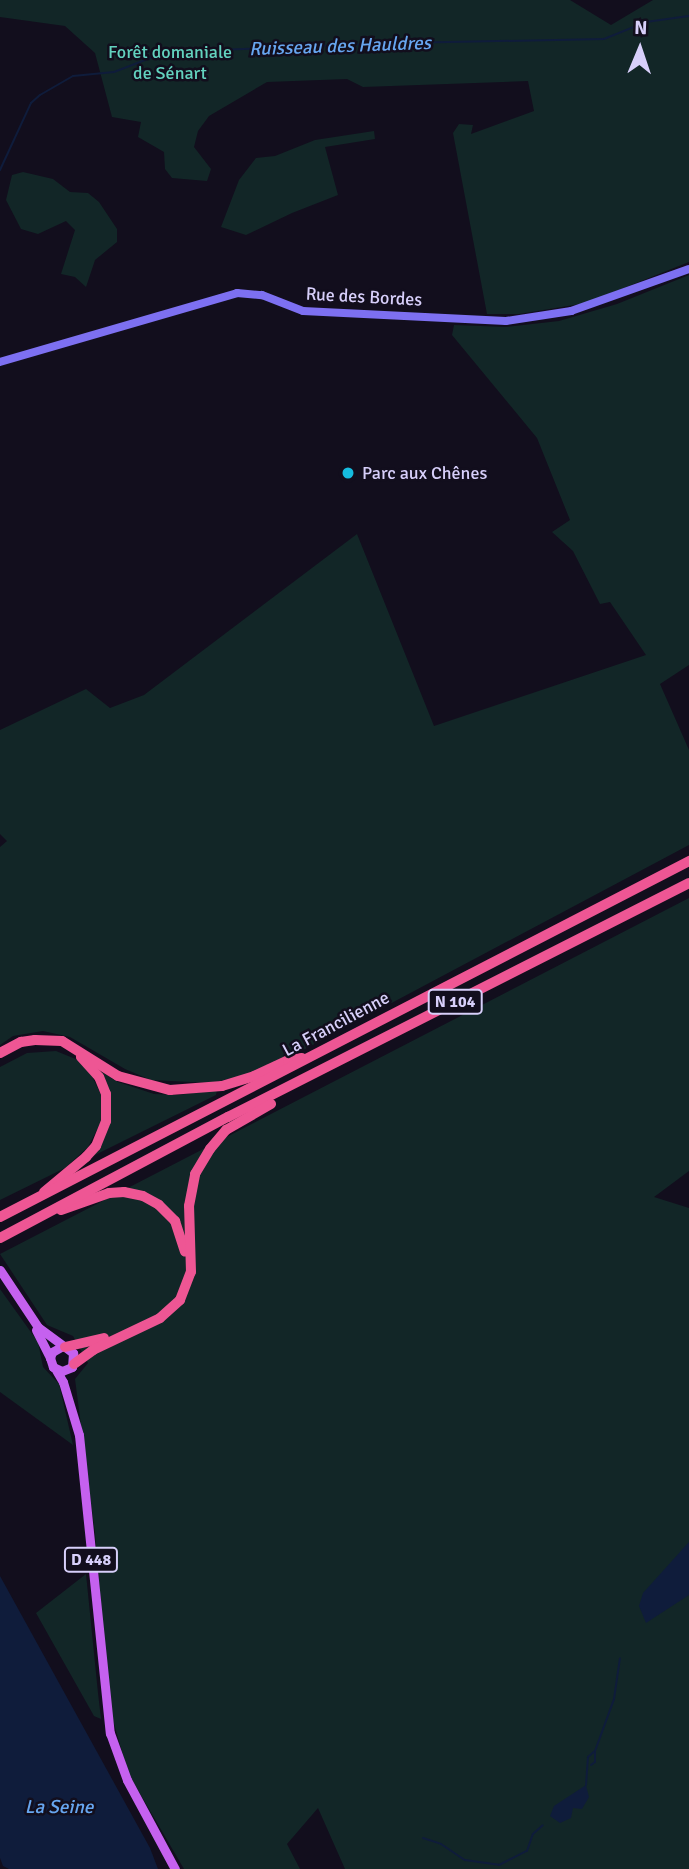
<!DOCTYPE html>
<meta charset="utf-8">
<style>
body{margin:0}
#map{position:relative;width:689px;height:1869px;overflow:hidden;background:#120e1d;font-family:Signika,sans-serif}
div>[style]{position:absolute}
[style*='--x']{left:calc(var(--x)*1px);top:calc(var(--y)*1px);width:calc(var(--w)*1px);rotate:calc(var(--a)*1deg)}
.green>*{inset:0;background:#122627}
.water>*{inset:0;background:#0f1c3b}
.stream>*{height:2px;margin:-1px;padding:0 1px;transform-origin:1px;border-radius:1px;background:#0f1c3b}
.secondary>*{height:8px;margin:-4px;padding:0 4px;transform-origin:4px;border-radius:4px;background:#7d70f1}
.primary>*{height:9px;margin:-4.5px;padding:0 4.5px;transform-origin:4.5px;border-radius:4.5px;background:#c561ef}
.highway>*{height:10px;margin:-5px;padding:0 5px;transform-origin:5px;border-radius:5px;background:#ee5694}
.dots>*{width:19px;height:19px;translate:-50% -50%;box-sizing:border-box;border:4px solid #120e1d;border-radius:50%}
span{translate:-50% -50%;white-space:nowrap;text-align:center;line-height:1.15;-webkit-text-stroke:5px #120e1d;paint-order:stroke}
.shield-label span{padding:2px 5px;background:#120e1d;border:2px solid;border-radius:5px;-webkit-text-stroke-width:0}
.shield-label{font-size:16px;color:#d7cffa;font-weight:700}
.park-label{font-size:18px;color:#63d2bf}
.street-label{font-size:18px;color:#d7cffa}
.poi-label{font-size:18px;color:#d7cffa}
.left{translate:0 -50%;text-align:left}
.water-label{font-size:19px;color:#67a6f0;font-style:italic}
.north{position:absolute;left:605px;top:14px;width:70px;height:70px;-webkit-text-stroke:5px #120e1d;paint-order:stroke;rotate:2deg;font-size:19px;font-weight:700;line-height:28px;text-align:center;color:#d7cffa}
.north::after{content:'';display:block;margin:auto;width:24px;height:32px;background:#d7cffa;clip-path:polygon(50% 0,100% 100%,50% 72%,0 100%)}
</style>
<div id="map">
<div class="green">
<i style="clip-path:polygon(0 0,570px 0,611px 25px,653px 0,689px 0,689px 262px,586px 303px,519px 314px,487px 314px,453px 133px,459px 124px,473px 125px,471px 134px,534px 111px,528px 81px,363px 87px,347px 79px,267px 82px,209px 116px,198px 131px,194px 147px,211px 169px,207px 181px,172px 178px,165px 169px,164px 152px,138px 137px,141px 122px,112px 117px,95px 53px,65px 26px,0 17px)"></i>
<i style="clip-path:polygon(374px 131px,375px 139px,325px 147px,338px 195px,292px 213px,246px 235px,221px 227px,239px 180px,256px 158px,275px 156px,315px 140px)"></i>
<i style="clip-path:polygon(23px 172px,53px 179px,70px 192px,88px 193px,99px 202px,117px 229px,117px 242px,95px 260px,86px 287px,75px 277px,61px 274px,75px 230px,66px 221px,38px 234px,21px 229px,6px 200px,12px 175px)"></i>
<i style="clip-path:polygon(689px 275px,689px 665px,660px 684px,689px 750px,689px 845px,305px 1049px,245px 1075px,211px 1083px,151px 1080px,125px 1069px,70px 1037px,43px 1031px,13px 1036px,0 1045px,0 847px,7px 841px,0 834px,0 730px,86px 689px,110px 708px,144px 695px,357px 534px,434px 726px,646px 655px,610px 602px,600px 604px,573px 551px,552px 532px,570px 520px,537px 438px,452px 335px,454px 325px,506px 327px,559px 321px,617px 304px)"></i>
<i style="clip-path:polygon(689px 898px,689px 1171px,654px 1197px,689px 1208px,689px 1869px,345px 1869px,318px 1808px,287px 1844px,300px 1869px,184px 1869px,128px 1773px,109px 1706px,95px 1533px,75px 1379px,88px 1363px,73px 1336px,47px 1325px,0 1254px)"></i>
<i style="clip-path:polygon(56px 1051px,78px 1060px,92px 1076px,102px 1097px,102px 1120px,88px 1147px,65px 1168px,0 1200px,0 1067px,27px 1053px)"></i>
<i style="clip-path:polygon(92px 1066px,118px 1082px,154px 1094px,178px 1095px,217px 1090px,216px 1095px,91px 1157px,111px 1112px)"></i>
<i style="clip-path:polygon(0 1289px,38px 1342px,43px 1367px,59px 1384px,73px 1445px,0 1392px)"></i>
<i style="clip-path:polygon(86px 1574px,98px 1693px,101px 1719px,94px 1716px,36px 1613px)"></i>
</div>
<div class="water">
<i style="clip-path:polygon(689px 1542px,689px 1595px,646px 1623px,639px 1606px,643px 1593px)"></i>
<i style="clip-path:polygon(0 1576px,150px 1848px,158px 1869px,9px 1869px,3px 1866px,0 1858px)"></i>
<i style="clip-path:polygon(586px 1785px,589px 1797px,582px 1809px,573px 1808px,571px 1818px,560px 1823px,550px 1816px,554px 1806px)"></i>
</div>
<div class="stream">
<i style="--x:0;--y:170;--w:74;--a:-65.2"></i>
<i style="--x:31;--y:103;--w:12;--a:-42"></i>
<i style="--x:40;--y:95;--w:38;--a:-30"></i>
<i style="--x:73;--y:76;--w:41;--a:-5.6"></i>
<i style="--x:114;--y:72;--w:56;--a:-21"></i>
<i style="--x:166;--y:52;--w:233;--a:-2.2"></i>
<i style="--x:399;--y:43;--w:205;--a:-1.1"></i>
<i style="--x:604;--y:39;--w:45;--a:-22"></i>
<i style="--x:646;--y:22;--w:43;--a:-7.9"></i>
<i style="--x:591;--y:1765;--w:5;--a:-37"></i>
<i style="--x:595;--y:1762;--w:10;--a:-90"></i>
<i style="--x:586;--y:1785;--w:28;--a:-86"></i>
<i style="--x:588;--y:1757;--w:9;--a:-41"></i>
<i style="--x:595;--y:1751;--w:55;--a:-69.9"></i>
<i style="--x:614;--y:1699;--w:41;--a:-81.7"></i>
<i style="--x:423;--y:1838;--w:19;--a:18"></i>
<i style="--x:441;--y:1844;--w:29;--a:34"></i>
<i style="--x:465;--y:1860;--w:34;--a:8"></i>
<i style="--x:499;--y:1865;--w:31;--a:-27"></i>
<i style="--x:527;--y:1851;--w:18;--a:-71"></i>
<i style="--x:533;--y:1834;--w:13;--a:-42"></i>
</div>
<div class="secondary">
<i style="--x:0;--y:362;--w:247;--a:-16.2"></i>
<i style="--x:237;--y:293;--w:25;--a:5"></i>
<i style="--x:262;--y:295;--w:44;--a:21.3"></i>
<i style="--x:303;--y:311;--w:203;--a:2.8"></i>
<i style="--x:506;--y:321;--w:66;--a:-8.7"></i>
<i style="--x:571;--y:311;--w:125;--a:-19.6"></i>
</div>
<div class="primary">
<i style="--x:0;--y:1270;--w:69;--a:56.3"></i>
<i style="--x:38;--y:1327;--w:44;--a:36.6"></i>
<i style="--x:73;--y:1353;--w:14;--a:94"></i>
<i style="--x:72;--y:1367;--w:11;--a:158"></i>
<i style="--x:62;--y:1371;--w:10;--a:-156"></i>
<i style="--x:53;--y:1367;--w:9;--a:-108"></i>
<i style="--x:50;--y:1358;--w:6;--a:-72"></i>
<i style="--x:52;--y:1352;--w:10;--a:-29"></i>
<i style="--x:36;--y:1330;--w:31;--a:63"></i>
<i style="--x:56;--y:1370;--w:14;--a:60"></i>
<i style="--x:63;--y:1382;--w:55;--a:73.2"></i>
<i style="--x:79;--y:1435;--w:300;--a:84.1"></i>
<i style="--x:110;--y:1733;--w:50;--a:70.1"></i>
<i style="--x:127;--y:1780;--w:101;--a:61.7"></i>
</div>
<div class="highway">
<i style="--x:0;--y:1053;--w:24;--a:-28"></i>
<i style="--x:21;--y:1042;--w:14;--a:-8"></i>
<i style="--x:35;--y:1040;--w:27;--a:2"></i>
<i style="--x:62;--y:1041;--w:66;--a:32"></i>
<i style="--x:118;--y:1076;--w:54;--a:15.1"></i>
<i style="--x:170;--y:1090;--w:52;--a:-4.4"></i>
<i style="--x:222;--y:1086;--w:34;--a:-17"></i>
<i style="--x:254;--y:1076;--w:38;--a:-25"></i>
<i style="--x:288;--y:1060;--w:14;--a:-8"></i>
<i style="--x:44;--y:1192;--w:55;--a:-39.8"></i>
<i style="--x:86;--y:1157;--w:15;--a:-48"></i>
<i style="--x:96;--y:1146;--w:27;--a:-68"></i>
<i style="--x:106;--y:1121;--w:27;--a:-90"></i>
<i style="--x:106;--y:1094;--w:18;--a:-112"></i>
<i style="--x:99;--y:1077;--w:27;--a:-132"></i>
<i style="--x:61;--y:1210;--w:51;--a:-19.5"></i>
<i style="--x:109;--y:1193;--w:15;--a:-4"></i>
<i style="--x:124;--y:1192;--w:19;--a:12"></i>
<i style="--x:143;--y:1196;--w:18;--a:29"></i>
<i style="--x:159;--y:1205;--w:23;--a:45"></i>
<i style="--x:175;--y:1221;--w:32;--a:72"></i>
<i style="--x:0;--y:1217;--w:776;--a:-27.32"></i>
<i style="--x:0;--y:1238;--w:258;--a:-28"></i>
<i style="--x:228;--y:1117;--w:517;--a:-26.91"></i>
<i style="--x:65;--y:1347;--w:40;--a:-13"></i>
<i style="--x:74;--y:1364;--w:24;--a:-36"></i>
<i style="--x:93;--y:1350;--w:74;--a:-25.5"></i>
<i style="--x:160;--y:1318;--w:27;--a:-42"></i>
<i style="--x:180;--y:1300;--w:30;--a:-69"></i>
<i style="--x:191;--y:1272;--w:66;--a:-91.7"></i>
<i style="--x:189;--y:1206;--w:33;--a:-79"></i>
<i style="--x:195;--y:1174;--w:29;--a:-59"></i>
<i style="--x:210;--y:1149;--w:25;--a:-50"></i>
<i style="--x:226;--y:1130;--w:52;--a:-30"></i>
</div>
<div class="dots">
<i style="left:348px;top:473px;background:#16bcdf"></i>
</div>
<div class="shield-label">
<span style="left:455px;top:1002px">N 104</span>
<span style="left:91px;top:1560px">D 448</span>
</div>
<div class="park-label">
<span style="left:170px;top:63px">Forêt domaniale<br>de Sénart</span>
</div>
<div class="street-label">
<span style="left:364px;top:297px;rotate:3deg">Rue des Bordes</span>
<span style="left:336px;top:1024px;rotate:-28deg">La Francilienne</span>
</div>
<div class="poi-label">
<span class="left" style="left:362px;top:473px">Parc aux Chênes</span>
</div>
<div class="water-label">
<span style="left:340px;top:47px;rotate:-2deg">Ruisseau des Hauldres</span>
<span style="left:59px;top:1808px">La Seine</span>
</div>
<div class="north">N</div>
</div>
